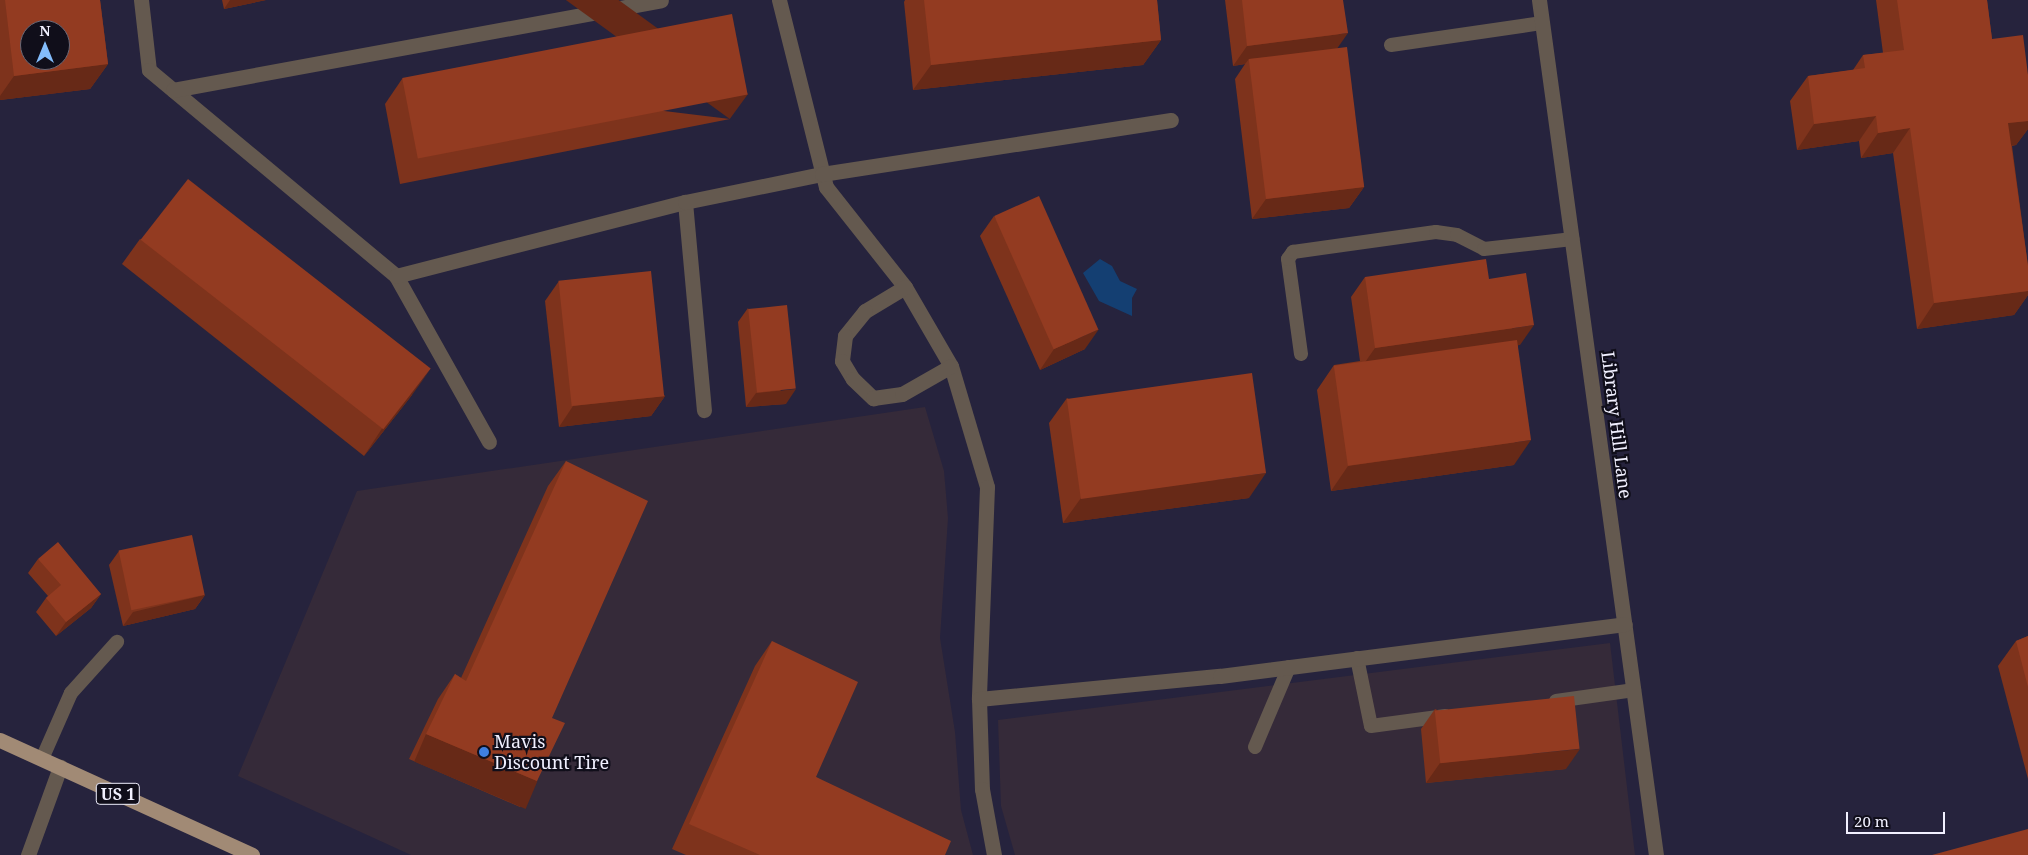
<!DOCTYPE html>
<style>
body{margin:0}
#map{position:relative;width:2028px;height:855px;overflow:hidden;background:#26233d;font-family:"Noto Serif",serif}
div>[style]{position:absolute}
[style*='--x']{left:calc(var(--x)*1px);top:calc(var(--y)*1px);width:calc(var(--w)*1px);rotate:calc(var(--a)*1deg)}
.commercial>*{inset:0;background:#352a39}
.water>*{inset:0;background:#143f72}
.service>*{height:14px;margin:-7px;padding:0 7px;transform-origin:7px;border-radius:7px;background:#64594f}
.minor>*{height:15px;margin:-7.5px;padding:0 7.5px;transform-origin:7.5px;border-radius:7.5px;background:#64594f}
.primary>*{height:15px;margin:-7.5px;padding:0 7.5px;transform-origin:7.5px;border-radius:7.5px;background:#a18a75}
.wall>*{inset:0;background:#7e331c}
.shaded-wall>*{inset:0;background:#672917;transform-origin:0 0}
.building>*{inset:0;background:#933b21;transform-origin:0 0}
.dots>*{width:14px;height:14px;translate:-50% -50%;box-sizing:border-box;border:2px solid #100e1a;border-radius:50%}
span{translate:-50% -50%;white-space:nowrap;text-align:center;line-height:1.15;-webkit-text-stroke:4.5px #100e1a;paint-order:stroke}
.shield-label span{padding:1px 4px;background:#100e1a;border:1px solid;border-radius:4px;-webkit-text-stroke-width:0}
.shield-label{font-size:16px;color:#f1f0ff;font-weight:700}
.street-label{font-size:18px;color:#f1f0ff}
.poi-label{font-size:18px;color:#f1f0ff}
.left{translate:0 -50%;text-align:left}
.north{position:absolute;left:20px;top:20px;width:50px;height:50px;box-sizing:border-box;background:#100e1a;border:1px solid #6a6876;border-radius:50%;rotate:0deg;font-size:14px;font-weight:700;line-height:20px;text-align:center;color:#f1f0ff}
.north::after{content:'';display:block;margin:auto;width:18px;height:22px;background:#83bcfb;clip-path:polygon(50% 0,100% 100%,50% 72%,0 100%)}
.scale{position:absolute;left:1846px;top:812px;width:99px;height:22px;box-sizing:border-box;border:2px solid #f1f0ff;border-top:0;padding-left:6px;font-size:15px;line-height:18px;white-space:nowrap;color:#f1f0ff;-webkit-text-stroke:4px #100e1a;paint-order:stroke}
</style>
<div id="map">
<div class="commercial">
<i style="clip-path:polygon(925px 407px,944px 471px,948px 518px,940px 638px,955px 732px,961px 810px,973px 855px,411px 855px,238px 776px,357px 491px)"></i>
<i style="clip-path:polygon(1610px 643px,1635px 855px,1015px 855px,1001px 806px,998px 720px)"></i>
</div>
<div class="water">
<i style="clip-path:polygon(1100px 259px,1112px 266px,1120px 281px,1137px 289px,1132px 298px,1132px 316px,1099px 301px,1083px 273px)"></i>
</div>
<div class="service">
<i style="--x:1391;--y:45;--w:153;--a:-8.3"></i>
<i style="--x:1301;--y:354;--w:96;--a:-97.8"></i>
<i style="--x:1288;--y:259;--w:9;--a:-54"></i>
<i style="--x:1293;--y:252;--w:144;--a:-8"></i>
<i style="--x:1436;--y:232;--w:21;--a:8"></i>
<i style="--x:1457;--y:235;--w:30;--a:27"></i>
<i style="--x:1484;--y:249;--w:89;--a:-6.5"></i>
<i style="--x:1357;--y:658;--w:69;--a:78.4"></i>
<i style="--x:1371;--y:726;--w:75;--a:-7.7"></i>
<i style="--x:1556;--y:701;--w:79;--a:-8"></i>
<i style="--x:1255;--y:747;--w:87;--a:-67"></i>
<i style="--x:42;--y:759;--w:72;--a:-66.3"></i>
<i style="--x:71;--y:693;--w:69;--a:-48"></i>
</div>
<div class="minor">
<i style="--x:141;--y:0;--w:70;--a:83.5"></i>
<i style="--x:149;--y:70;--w:322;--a:39.8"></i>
<i style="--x:396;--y:276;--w:190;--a:60.7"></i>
<i style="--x:779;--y:0;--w:193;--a:75.9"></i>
<i style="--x:826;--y:187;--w:127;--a:51.7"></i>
<i style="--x:905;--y:287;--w:91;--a:59.8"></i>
<i style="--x:951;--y:366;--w:126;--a:73.4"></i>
<i style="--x:987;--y:487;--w:212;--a:92.2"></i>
<i style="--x:979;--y:699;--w:90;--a:88.1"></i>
<i style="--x:982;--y:789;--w:67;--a:79.7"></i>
<i style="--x:1539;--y:0;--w:863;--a:82.21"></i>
<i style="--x:173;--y:90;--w:496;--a:-10.4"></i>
<i style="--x:685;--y:202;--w:209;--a:84.8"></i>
<i style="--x:396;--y:276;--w:298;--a:-14.4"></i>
<i style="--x:685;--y:202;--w:140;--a:-11.6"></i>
<i style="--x:822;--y:174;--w:353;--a:-8.8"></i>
<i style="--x:905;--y:287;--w:47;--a:149"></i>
<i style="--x:865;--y:311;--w:32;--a:129"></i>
<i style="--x:845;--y:336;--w:25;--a:97"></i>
<i style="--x:842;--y:361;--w:21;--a:59"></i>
<i style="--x:853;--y:379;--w:28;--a:44"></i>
<i style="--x:873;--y:398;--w:29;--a:-8"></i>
<i style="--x:902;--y:394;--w:56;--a:-29.7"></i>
<i style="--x:979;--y:699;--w:242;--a:-5.5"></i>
<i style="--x:1220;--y:676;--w:408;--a:-7.3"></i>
<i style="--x:28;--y:855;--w:94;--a:-70"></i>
</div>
<div class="primary">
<i style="--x:0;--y:740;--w:277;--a:24.5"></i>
</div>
<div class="wall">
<i style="clip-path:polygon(0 0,100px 0,108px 64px,90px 89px,0 100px)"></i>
<i style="clip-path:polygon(222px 0,266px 0,224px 9px)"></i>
<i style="clip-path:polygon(905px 0,1157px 0,1161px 40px,1143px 65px,913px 90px,904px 2px)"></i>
<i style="clip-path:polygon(1225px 0,1343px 0,1337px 48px,1364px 187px,1349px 208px,1252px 219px,1235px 79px,1245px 64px,1233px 66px)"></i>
<i style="clip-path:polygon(1876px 0,1987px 0,1992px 39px,2028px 75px,2028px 129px,2016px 145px,2012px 146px,2028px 266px,2028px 295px,2014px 315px,1917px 329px,1893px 153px,1861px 158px,1859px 141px,1797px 150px,1790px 101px,1808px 76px,1853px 70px,1863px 55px,1883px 53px)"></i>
<i style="clip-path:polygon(402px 79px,730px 119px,400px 184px,385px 104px)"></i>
<i style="clip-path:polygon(994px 216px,1085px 349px,1040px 370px,980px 236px)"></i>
<i style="clip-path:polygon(140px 239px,412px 395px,364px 456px,122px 264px)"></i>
<i style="clip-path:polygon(1365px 277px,1489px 279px,1520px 345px,1518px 345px,1514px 465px,1331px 491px,1317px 390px,1334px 365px,1360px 361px,1351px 297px)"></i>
<i style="clip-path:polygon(559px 281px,665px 396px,651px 416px,559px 427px,545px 301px)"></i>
<i style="clip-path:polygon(748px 308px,786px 404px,746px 407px,738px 322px)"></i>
<i style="clip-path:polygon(1067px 398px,1249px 498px,1063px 523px,1049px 423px)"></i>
<i style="clip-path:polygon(566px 461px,552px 718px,537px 781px,520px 807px,409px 759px,438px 699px,455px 674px,461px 678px,548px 486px)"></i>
<i style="clip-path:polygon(119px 551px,205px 595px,195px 609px,123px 626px,109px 565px)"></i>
<i style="clip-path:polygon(38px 559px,101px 594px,91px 608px,56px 636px,36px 612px,46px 598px,48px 596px,28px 573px)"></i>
<i style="clip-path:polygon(2028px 636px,2028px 779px,1998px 666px,2016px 641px)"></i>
<i style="clip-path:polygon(772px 641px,816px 777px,945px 855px,686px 855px,672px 849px,755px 666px)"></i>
<i style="clip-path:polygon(1435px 709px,1566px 769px,1426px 783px,1421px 729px)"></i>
</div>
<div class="shaded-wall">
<i style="clip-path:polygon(230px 0,266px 0,224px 9px)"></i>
<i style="clip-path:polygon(1348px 33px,1334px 53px,1249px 59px,1245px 64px,1233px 66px,1247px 46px)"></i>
<i style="clip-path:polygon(1161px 40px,1143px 65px,913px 90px,931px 65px)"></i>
<i style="clip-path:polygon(108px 64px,90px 89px,0 100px,0 96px,14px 76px)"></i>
<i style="left:748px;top:94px;width:31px;height:336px;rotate:126deg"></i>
<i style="clip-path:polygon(1876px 116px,1859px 141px,1797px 150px,1814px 124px)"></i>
<i style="clip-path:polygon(2028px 121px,2028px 129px,2016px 145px,1991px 148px,2008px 123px)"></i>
<i style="clip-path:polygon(1910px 128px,1893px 153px,1861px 158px,1878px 133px)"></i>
<i style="clip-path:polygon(1364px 187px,1349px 208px,1252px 219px,1266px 199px)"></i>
<i style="clip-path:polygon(2028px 291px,2028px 295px,2014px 315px,1917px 329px,1934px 303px)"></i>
<i style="clip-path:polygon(1534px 325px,1520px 345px,1361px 368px,1375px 348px)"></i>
<i style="clip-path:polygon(1099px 329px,1085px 349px,1040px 370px,1054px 349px)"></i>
<i style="clip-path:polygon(430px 370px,412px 395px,364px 456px,381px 430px)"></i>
<i style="clip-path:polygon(796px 389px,786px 404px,746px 407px,756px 393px)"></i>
<i style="clip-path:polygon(665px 396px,651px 416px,559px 427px,573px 406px)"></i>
<i style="clip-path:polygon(1531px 440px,1514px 465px,1331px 491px,1348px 466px)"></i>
<i style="clip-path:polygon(1266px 473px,1249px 498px,1063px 523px,1081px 498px)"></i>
<i style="clip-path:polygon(101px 594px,91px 608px,56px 636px,66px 622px)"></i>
<i style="clip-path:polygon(205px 595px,195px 609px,123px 626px,133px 612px)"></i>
<i style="left:426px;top:734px;width:121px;height:30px;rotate:23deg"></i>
<i style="clip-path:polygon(1580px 749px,1566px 769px,1426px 783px,1440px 763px)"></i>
</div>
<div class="building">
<i style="clip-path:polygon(evenodd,5px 0,100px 0,108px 64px,14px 76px,5px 0,30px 30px,60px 30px,60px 60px,30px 60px,30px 30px)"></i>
<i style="clip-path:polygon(924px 0,1157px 0,1161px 40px,931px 65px)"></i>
<i style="clip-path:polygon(1242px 0,1343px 0,1348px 33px,1247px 46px)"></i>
<i style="clip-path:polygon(1897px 0,1987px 0,1992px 39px,2023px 35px,2028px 75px,2028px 121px,2008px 123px,2028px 266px,2028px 291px,1934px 303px,1910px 128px,1878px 133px,1876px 116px,1814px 124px,1808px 76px,1865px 68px,1863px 55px,1904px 50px)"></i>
<i style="left:732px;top:14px;width:82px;height:336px;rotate:79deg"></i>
<i style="left:1347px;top:47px;width:141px;height:99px;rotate:83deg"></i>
<i style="left:188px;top:179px;width:308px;height:77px;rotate:38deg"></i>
<i style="left:1039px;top:196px;width:146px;height:49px;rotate:66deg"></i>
<i style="clip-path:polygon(1486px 259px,1489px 279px,1526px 273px,1534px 325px,1375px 348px,1365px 277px)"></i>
<i style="left:651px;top:271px;width:126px;height:93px;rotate:84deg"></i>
<i style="left:787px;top:305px;width:84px;height:39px;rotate:84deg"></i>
<i style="left:1517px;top:340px;width:101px;height:185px;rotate:82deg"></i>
<i style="left:1252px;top:373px;width:101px;height:187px;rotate:82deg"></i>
<i style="clip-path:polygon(566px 461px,648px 501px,552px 718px,565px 723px,537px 781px,426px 734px,455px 674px,466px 681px)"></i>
<i style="left:192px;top:535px;width:61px;height:75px;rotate:78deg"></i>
<i style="clip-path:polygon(58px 542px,101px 594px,66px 622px,46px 598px,61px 585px,38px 559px)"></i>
<i style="clip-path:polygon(2028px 636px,2028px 687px,2016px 641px)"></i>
<i style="clip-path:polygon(772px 641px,858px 682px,816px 777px,951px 841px,945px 855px,760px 855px,689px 824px)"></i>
<i style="left:1574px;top:696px;width:53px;height:140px;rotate:84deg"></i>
<i style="clip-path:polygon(2028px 829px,2028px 855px,1932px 855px)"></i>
</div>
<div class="dots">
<i style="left:484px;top:752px;background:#3f7fe0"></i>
</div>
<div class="shield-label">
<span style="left:118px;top:794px">US 1</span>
</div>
<div class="street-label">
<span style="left:1617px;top:425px;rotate:83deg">Library Hill Lane</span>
</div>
<div class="poi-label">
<span class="left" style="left:494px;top:752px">Mavis<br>Discount Tire</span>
</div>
<div class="north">N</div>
<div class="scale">20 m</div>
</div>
